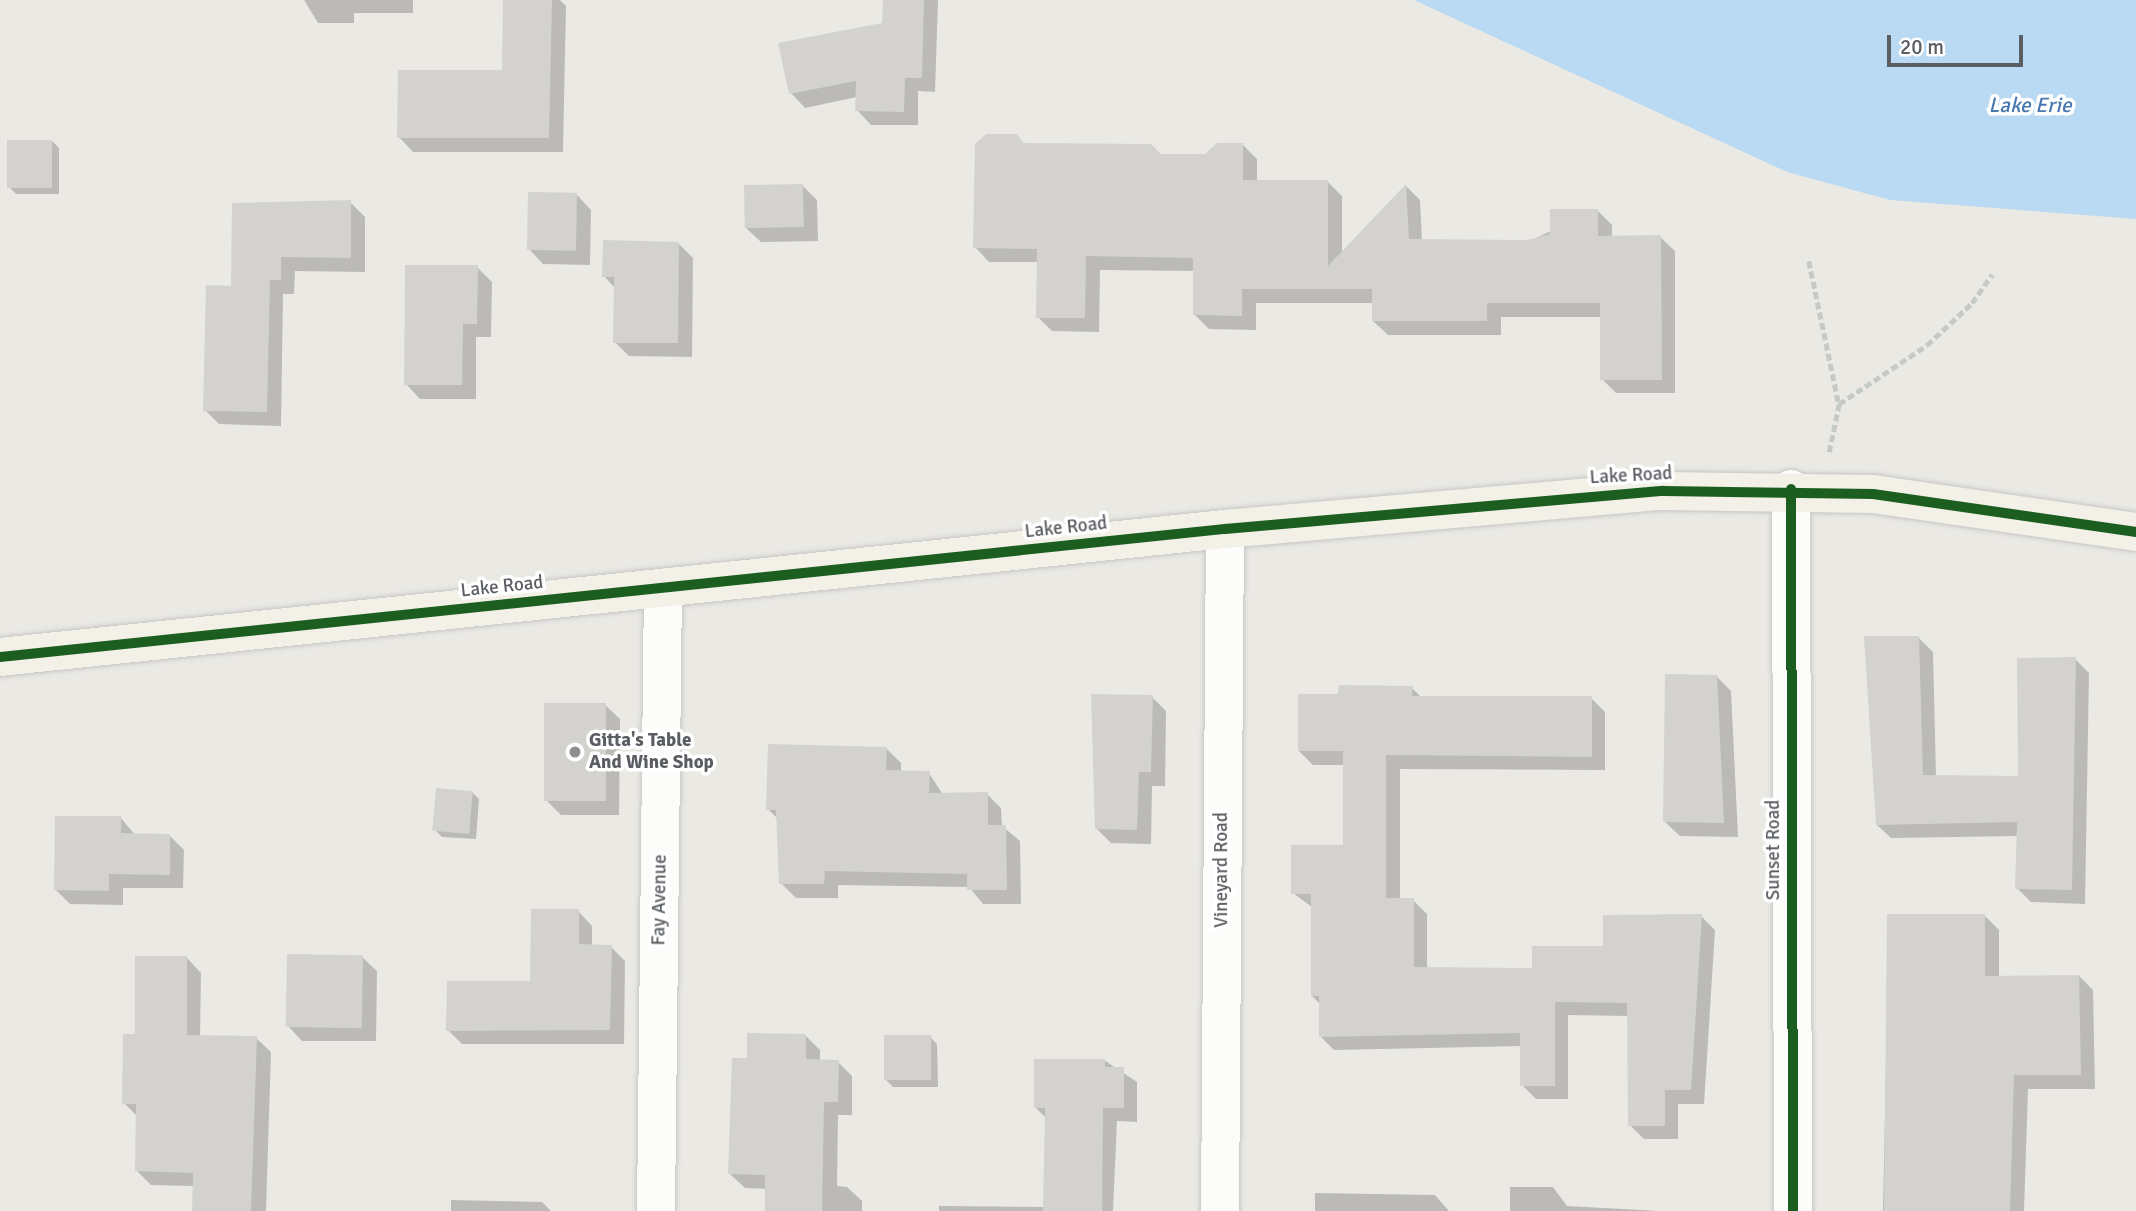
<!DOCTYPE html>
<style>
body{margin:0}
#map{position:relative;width:2136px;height:1211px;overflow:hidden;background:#eae9e4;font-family:Signika,sans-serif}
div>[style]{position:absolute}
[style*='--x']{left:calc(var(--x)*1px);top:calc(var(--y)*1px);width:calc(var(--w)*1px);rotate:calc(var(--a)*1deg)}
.water>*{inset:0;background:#bad9f2}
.shadow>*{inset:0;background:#0003}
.building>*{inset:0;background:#d3d2cf;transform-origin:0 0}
.path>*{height:4.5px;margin-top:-2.25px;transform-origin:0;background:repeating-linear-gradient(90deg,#c5cac7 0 7px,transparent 0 10.5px)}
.roads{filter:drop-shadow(0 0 2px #c6c7c6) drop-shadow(0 0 2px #c6c7c6)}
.street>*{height:38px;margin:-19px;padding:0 19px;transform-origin:19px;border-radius:19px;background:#fcfcfb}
.primary>*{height:38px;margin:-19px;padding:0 19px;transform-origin:19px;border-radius:19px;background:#f2f0e7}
.cycleway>*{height:10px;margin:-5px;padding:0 5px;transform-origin:5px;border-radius:5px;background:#1b5e20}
.dots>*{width:19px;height:19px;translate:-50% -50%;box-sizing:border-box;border:4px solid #fff;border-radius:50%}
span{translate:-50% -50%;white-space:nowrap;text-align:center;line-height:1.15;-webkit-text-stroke:7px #fff;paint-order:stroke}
.street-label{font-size:19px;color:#5a5d61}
.poi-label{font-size:19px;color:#5a5d61;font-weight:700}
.left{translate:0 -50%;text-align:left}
.water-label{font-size:21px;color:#4778b1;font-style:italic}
.scale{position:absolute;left:1887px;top:35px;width:136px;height:32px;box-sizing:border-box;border:4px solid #5a5d61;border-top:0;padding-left:9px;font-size:21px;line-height:24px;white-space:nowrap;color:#5a5d61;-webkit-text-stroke:5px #fff;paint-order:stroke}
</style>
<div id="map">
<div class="water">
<i style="clip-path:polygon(1414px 0,2136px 0,2136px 219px,1890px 200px,1787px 172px)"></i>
</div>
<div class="shadow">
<i style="clip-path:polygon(304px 0,413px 0,413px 13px,354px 13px,354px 23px,318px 23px)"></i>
<i style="clip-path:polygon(505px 0,560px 0,566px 6px,563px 152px,413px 152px,399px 137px,503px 72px)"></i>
<i style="clip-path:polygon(885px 0,938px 0,935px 92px,918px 91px,918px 125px,871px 125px,857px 110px,857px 97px,805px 108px,791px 93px,884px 24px)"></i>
<i style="clip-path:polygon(52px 141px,59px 148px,59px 194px,16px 194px,9px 187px)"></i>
<i style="clip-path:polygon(1024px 144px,1161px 156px,1205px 156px,1242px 144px,1257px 159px,1257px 182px,1328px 182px,1342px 196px,1342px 254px,1406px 186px,1420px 200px,1422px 241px,1527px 242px,1597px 210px,1612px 225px,1612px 237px,1660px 237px,1675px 251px,1675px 393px,1616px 393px,1602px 379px,1602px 317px,1501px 317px,1501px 335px,1388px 335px,1373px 321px,1373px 303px,1256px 303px,1256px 330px,1209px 329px,1195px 315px,1195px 271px,1100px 270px,1099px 332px,1052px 331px,1038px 317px,1039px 262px,989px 262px,975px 247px)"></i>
<i style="clip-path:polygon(802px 185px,817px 200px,818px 241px,761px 242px,746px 228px)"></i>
<i style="clip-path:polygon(577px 195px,591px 210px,590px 265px,543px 264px,529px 249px)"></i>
<i style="clip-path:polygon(350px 202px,365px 217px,365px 272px,295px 271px,294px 294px,283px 294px,281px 426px,219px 424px,205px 410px,233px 288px)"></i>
<i style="clip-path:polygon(679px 244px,693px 258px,692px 357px,629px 356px,615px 342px,615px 288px,604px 276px)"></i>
<i style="clip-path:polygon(477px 267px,492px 282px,491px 337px,476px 337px,476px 399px,420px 399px,406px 384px)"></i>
<i style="clip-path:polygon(1919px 638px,1933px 652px,1936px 777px,2019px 778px,2075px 659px,2089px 673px,2085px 904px,2031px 902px,2017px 888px,2018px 836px,1891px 838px,1877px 825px)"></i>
<i style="clip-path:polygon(1717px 677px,1731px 691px,1738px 837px,1680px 836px,1665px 822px)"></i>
<i style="clip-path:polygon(1412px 688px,1422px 698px,1591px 698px,1605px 712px,1605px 770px,1400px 769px,1400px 900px,1413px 900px,1427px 914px,1427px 969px,1534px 970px,1701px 916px,1715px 930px,1704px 1104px,1678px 1104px,1678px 1139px,1644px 1139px,1630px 1125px,1629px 1016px,1568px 1015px,1568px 1099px,1536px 1099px,1522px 1085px,1522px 1046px,1334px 1050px,1320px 1036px,1320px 1004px,1312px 996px,1312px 907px,1293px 893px,1345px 847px,1345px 765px,1313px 765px,1299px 751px,1340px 696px)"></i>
<i style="clip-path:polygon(1152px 697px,1166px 711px,1165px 786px,1152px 786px,1151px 844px,1111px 843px,1096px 828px)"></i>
<i style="clip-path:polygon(605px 705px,620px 719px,619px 815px,561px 815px,546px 800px)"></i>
<i style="clip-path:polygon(886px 748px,901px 763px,901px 772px,929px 773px,943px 795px,987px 794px,1001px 808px,1002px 826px,1020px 841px,1021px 904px,983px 904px,969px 887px,838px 885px,838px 898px,796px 898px,781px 883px,778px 819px,768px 809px)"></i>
<i style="clip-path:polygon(472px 792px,479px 799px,476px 839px,442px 837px,435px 830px)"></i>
<i style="clip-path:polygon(121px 818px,135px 835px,169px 835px,184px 850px,183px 888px,123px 888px,123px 905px,70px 904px,56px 890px)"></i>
<i style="clip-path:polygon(578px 911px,592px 926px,592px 946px,611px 947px,625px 961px,624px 1044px,462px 1044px,448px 1030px,532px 983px)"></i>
<i style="clip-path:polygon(1889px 916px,1985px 916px,1999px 930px,1999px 978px,2079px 976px,2093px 990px,2095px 1089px,2028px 1089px,2024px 1211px,1883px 1211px)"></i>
<i style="clip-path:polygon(362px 957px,377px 971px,376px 1041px,302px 1041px,288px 1026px)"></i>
<i style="clip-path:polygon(187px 958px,201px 973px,200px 1037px,256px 1038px,271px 1052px,266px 1211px,194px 1211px,194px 1186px,151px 1185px,137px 1171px,138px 1117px,124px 1103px,136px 1036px)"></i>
<i style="clip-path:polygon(805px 1035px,820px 1050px,820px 1061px,838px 1062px,852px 1076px,852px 1115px,838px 1115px,837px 1186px,847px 1187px,862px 1201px,862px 1211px,766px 1211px,767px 1189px,745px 1188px,730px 1174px,749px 1060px)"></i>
<i style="clip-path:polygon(930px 1037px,937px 1044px,938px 1087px,893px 1087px,886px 1080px)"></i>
<i style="clip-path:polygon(1104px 1060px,1137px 1082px,1137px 1122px,1117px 1121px,1113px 1211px,939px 1211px,939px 1206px,1045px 1207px,1046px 1118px,1035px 1107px)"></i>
<i style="clip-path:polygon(1510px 1187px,1553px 1187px,1567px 1206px,1660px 1211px,1510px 1211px)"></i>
<i style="clip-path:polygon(1315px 1193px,1435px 1195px,1449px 1211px,1315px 1211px)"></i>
<i style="clip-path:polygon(451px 1200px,542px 1202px,551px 1211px,451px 1211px)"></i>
</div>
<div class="building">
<i style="clip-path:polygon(503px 0,552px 0,549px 138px,397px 138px,398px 70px,502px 70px)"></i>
<i style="clip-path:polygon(883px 0,924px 0,922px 78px,905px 78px,904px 112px,855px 111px,856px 81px,789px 94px,778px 43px,882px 23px)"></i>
<i style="clip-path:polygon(986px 134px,1017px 134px,1023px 143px,1151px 144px,1161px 154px,1205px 154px,1217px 143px,1243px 143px,1243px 180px,1328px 180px,1328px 266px,1406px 184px,1409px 239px,1527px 240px,1550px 234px,1550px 209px,1598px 209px,1598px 236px,1661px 235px,1662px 380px,1600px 380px,1600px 303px,1487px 303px,1487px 321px,1372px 321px,1372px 289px,1242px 289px,1242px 316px,1193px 315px,1193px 258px,1086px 256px,1085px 318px,1036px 318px,1037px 249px,973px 248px,975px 144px)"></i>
<i style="left:7px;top:140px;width:45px;height:48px"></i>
<i style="left:803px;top:184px;width:43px;height:59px;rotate:89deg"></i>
<i style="left:528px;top:192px;width:49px;height:58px;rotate:1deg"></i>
<i style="clip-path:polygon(351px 200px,351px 258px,281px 257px,281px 280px,270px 280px,267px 412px,203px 411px,206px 285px,231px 286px,232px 203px)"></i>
<i style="clip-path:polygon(603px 240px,679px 242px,678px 343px,613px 343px,614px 277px,602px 277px)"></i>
<i style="clip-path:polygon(405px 265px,478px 265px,477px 324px,463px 324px,462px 385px,404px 385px)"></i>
<i style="clip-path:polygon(1864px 636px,1919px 636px,1923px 775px,2018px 776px,2017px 658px,2076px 657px,2072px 890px,2015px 889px,2017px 822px,1876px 825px)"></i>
<i style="clip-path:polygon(1665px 674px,1717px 675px,1724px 823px,1663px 822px)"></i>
<i style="clip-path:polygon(1339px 685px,1413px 686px,1412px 696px,1592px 696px,1592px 757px,1386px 755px,1386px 898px,1414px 898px,1414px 967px,1532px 968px,1532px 946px,1603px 946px,1603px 915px,1702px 914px,1691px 1090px,1665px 1090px,1665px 1126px,1628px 1126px,1627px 1003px,1555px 1002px,1555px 1086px,1520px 1086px,1520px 1033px,1319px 1037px,1319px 996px,1311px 996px,1311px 894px,1291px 894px,1291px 845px,1343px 845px,1343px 751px,1298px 751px,1298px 694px,1338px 694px)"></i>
<i style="clip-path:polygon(1091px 694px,1153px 695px,1151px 772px,1139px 772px,1137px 830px,1095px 829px)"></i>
<i style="left:544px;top:703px;width:62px;height:98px"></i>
<i style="clip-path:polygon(768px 744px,887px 747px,886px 770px,930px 771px,929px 793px,988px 792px,988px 825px,1006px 825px,1007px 890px,967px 890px,967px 874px,825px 871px,824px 884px,779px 884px,776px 810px,766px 810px)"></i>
<i style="left:436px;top:788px;width:37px;height:43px;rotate:5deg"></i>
<i style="clip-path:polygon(55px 816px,121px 816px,121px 833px,170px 834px,170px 875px,109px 874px,109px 891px,54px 890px)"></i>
<i style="clip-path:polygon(531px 909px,579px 909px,579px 944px,612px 945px,610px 1030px,446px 1031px,447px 981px,530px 981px)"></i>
<i style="clip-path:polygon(1887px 914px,1985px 914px,1985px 976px,2079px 975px,2081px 1075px,2014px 1075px,2010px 1211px,1884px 1211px)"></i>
<i style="left:287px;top:954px;width:76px;height:73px;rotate:1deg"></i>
<i style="clip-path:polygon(135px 956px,187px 956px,187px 1035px,257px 1036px,251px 1211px,192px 1211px,193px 1173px,135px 1171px,136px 1104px,122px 1104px,123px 1034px,135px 1034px)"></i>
<i style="clip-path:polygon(747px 1033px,806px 1034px,806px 1059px,839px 1060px,838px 1102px,824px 1102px,822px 1211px,765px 1211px,765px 1175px,728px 1174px,732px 1058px,747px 1058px)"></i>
<i style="left:884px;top:1035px;width:47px;height:45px"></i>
<i style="clip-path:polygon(1034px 1059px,1105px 1059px,1105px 1067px,1124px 1067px,1124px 1108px,1103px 1108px,1102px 1211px,1043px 1211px,1045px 1108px,1034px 1108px)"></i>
</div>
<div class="path">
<i style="--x:1809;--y:261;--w:146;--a:78.2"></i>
<i style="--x:1829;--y:452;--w:49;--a:-78.2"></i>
<i style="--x:1839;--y:404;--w:106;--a:-33.8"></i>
<i style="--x:1927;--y:345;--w:62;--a:-43"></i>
<i style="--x:1972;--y:303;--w:35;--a:-55"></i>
</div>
<div class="roads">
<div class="street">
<i style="--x:1791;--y:489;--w:722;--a:89.84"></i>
<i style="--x:656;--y:1211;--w:622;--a:-89.36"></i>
<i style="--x:1220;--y:1211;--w:682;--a:-89.58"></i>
</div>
<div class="primary">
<i style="--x:0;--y:657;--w:1232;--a:-5.97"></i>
<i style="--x:1225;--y:529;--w:440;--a:-5"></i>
<i style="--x:1663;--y:491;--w:210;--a:0.8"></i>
<i style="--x:1873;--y:494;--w:266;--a:8.2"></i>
</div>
</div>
<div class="cycleway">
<i style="--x:1791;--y:489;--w:722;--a:89.84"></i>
<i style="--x:0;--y:657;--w:1232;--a:-5.97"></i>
<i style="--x:1225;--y:529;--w:440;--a:-5"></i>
<i style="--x:1663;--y:491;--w:210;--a:0.8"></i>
<i style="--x:1873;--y:494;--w:266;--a:8.2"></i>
</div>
<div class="dots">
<i style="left:575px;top:752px;background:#8c8e8f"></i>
</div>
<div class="street-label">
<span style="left:1631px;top:476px;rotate:-3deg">Lake Road</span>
<span style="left:1066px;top:528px;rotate:-6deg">Lake Road</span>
<span style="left:502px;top:587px;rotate:-6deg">Lake Road</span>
<span style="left:1774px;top:850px;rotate:-90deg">Sunset Road</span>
<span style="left:1222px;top:870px;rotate:-90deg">Vineyard Road</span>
<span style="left:660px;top:900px;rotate:-89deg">Fay Avenue</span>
</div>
<div class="poi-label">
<span class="left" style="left:589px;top:752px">Gitta's Table<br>And Wine Shop</span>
</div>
<div class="water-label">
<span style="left:2030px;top:105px">Lake Erie</span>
</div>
<div class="scale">20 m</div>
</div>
